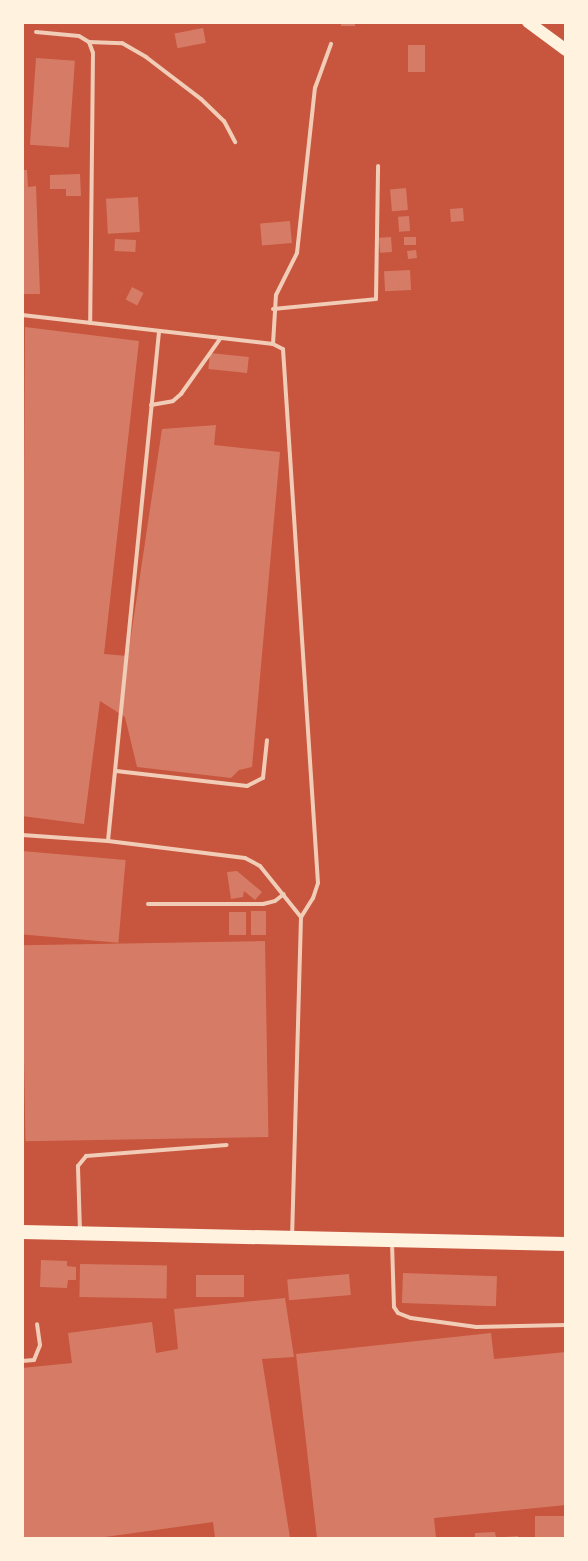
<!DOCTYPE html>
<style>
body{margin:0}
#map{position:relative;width:588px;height:1561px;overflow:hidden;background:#c8553d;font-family:"Space Grotesk",sans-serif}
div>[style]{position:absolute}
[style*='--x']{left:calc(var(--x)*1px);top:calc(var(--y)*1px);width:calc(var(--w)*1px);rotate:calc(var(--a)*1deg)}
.building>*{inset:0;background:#d67c66;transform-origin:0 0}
.service>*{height:4px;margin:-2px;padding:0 2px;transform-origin:2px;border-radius:2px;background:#f1ccb7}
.primary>*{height:12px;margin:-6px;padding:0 6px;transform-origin:6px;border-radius:6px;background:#fff3e0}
.trunk>*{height:14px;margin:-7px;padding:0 7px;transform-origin:7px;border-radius:7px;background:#fff3e0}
span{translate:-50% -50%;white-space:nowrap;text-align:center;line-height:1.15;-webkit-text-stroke:4.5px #fff3e0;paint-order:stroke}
.frame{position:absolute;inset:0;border:24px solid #fff3e0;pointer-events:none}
</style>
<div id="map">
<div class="building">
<i style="left:341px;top:22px;width:14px;height:4px"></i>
<i style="left:203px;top:28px;width:15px;height:29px;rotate:79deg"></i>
<i style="left:408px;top:45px;width:17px;height:27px"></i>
<i style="left:36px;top:58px;width:39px;height:87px;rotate:4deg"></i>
<i style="clip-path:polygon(22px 170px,27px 170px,28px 187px,36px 186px,40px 294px,22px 294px)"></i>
<i style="clip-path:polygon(80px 174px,81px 196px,66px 196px,66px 189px,50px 189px,50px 175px)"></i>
<i style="left:406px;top:188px;width:22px;height:16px;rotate:85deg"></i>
<i style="left:138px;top:197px;width:35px;height:32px;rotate:87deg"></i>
<i style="left:463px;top:208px;width:13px;height:13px;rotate:86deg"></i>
<i style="left:409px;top:216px;width:15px;height:11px;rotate:86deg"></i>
<i style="left:290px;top:221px;width:22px;height:30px;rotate:85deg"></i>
<i style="left:391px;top:237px;width:15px;height:12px;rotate:86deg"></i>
<i style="left:416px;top:237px;width:8px;height:12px;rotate:90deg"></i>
<i style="left:115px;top:239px;width:21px;height:12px;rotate:3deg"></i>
<i style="left:416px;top:250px;width:8px;height:9px;rotate:83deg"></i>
<i style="left:410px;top:270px;width:20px;height:26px;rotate:87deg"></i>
<i style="left:132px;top:287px;width:13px;height:14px;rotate:27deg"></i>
<i style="clip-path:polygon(25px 327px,139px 341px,104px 654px,128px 656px,162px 429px,216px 425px,214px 445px,280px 452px,252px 767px,239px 770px,231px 778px,137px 767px,125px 717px,100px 701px,84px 824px,22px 816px)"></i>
<i style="left:210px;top:353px;width:39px;height:16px;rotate:6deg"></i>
<i style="left:22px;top:851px;width:104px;height:83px;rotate:5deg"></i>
<i style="clip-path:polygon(237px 871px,262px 892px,255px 900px,244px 891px,243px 897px,231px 899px,227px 872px)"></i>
<i style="left:251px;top:911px;width:15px;height:24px"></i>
<i style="left:246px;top:912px;width:23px;height:17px;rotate:90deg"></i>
<i style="left:265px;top:941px;width:196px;height:243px;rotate:89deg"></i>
<i style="clip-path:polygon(41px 1260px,67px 1261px,67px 1266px,76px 1267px,76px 1280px,68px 1280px,67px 1288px,40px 1287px)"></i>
<i style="left:80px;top:1264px;width:87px;height:33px;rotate:1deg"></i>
<i style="left:403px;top:1273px;width:94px;height:30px;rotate:2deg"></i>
<i style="left:349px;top:1274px;width:21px;height:62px;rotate:85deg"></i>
<i style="left:196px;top:1275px;width:48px;height:22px"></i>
<i style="clip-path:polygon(285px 1298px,294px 1357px,262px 1359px,290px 1538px,215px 1538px,213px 1522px,98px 1538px,22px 1538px,22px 1368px,72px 1363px,68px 1333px,152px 1322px,156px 1353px,178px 1349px,174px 1309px)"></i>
<i style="clip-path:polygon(491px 1333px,494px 1359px,566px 1352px,566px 1505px,434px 1518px,436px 1538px,317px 1538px,296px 1354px)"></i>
<i style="left:566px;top:1516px;width:22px;height:31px;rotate:90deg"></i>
<i style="clip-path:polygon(495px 1532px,496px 1538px,475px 1538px,475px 1533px)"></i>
<i style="clip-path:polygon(518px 1536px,518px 1538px,504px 1538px,504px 1537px)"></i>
</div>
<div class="service">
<i style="--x:36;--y:32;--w:43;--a:5.3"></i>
<i style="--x:79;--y:36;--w:12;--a:31"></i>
<i style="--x:89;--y:42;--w:12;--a:70"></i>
<i style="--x:93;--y:53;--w:270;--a:90.6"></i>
<i style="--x:89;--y:42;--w:33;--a:2"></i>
<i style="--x:122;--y:43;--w:28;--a:30"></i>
<i style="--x:146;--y:57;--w:69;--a:37.4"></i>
<i style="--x:201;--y:99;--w:32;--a:44"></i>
<i style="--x:224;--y:121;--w:24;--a:62"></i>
<i style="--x:273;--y:309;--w:103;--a:-5.5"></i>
<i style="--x:376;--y:299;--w:133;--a:-89.1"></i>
<i style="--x:22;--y:315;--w:253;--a:6.6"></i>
<i style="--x:273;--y:344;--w:11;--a:27"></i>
<i style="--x:283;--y:349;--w:535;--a:86.25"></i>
<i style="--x:318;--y:883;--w:16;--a:108"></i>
<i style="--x:313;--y:898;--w:22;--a:122"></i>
<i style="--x:273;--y:344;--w:49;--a:-86.5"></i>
<i style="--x:276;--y:295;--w:47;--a:-63.4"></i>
<i style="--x:297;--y:253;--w:166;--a:-83.8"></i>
<i style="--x:315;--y:88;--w:47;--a:-70"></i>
<i style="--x:151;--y:405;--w:22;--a:-10"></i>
<i style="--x:173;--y:401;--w:11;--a:-41"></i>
<i style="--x:181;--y:394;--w:67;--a:-54.7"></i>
<i style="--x:116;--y:771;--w:132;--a:6.5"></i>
<i style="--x:247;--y:786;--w:18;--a:-27"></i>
<i style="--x:263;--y:778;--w:38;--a:-84"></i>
<i style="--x:22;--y:835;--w:86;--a:4"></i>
<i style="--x:108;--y:841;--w:138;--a:7.1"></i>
<i style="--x:245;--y:858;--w:17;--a:28"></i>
<i style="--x:260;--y:866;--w:65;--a:51.2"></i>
<i style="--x:301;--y:917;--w:318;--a:91.6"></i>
<i style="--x:108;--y:841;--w:512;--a:-84.28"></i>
<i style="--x:148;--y:904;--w:115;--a:0"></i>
<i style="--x:263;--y:904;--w:12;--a:-14"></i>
<i style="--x:275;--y:901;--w:11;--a:-38"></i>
<i style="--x:80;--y:1231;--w:65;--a:-91.8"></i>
<i style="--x:78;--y:1166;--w:13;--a:-51"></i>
<i style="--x:86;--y:1156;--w:141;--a:-4.5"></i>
<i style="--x:392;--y:1243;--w:64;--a:88.2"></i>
<i style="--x:394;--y:1307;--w:7;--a:56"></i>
<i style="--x:398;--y:1313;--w:14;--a:21"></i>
<i style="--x:411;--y:1318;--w:66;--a:7.9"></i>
<i style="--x:476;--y:1327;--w:90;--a:-1.3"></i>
<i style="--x:22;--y:1361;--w:12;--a:-5"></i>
<i style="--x:34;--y:1360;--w:16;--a:-68"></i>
<i style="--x:40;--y:1345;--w:21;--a:-98"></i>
</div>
<div class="primary">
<i style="--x:528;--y:22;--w:47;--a:36.4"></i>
</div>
<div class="trunk">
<i style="--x:22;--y:1232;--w:544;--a:1.26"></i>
</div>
<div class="frame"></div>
</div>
